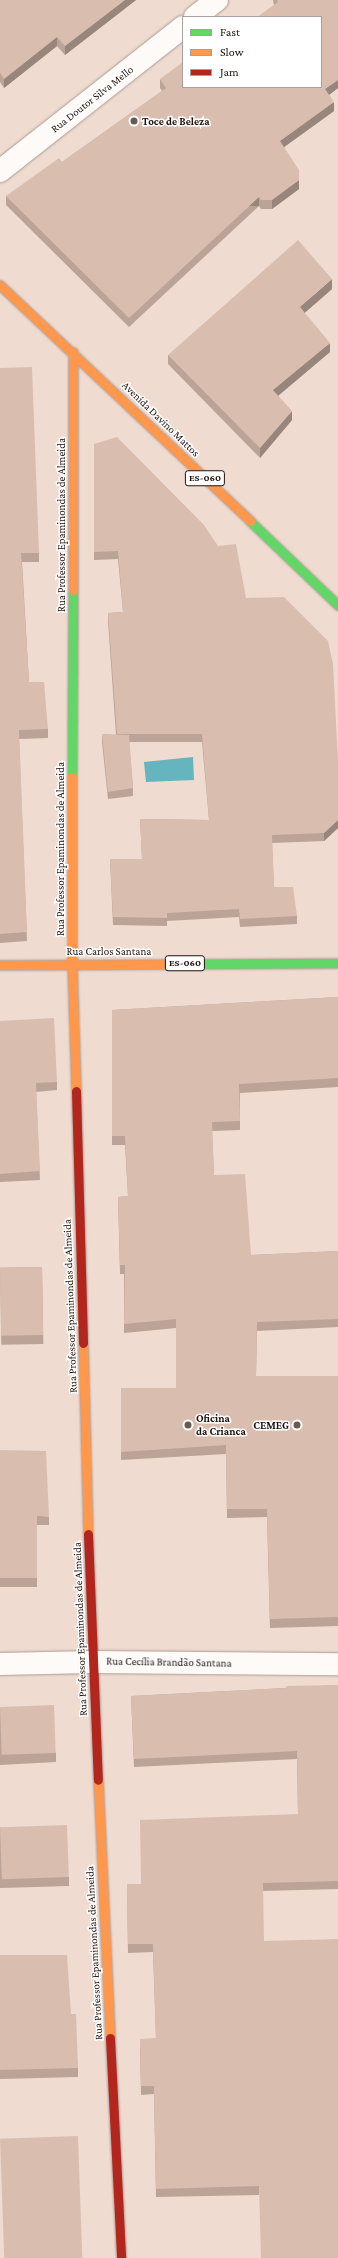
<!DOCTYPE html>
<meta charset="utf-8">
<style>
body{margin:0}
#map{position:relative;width:338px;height:2258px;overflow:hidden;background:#efdbd0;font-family:"Crimson Pro",serif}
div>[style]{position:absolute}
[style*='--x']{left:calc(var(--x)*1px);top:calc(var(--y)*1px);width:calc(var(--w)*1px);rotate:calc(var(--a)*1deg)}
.water>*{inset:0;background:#66b4be}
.roads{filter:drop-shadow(0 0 1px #ab9c93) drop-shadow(0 0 1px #ab9c93)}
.street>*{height:22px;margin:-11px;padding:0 11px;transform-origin:11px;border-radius:11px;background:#fdfaf8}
.fast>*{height:9px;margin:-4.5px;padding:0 4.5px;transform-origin:4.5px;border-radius:4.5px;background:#63d668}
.slow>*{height:9px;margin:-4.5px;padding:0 4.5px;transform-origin:4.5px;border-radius:4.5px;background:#ff974d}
.jam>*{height:9px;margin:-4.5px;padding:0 4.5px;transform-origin:4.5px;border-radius:4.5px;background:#b3261e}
.wall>*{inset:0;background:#bba397;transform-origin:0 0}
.shaded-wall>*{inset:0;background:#98857b;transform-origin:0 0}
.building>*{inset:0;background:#d9beb0;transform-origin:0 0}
.dots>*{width:11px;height:11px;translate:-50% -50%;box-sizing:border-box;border:2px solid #fff;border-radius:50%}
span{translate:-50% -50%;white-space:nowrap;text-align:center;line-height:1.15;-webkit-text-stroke:3px #fff;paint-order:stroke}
.shield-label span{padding:1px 3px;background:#fff;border:1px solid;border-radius:3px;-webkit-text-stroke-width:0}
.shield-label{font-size:10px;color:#20130c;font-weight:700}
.street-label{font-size:11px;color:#20130c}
.poi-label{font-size:11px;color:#20130c;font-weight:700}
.left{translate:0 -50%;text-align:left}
.right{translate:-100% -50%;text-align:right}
.legend{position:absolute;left:182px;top:16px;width:140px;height:72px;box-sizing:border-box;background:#fff;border:1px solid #a6a19e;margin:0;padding:5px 7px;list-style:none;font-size:12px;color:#20130c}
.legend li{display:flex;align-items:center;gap:8px;height:20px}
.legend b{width:20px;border:1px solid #a6a19e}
</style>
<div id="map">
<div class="water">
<i style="clip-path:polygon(193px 757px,194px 780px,146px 782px,144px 762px)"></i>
</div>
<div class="roads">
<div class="street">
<i style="--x:195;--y:17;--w:28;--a:-38"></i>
<i style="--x:0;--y:171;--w:233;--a:-38.2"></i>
<i style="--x:0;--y:1664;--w:92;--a:-1.2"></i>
<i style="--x:92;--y:1662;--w:246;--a:0.5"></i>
</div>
<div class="fast">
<i style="--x:250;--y:521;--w:122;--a:43.7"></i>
<i style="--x:72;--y:777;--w:187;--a:-89.7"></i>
<i style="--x:184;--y:964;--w:154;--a:-0.4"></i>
</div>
<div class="slow">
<i style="--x:0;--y:285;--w:344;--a:43.3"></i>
<i style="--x:73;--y:590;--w:238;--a:-90"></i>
<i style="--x:72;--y:777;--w:186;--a:90"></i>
<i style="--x:72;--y:963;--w:128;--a:88.2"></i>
<i style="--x:0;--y:965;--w:184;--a:-0.3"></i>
<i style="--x:83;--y:1343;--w:191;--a:88.5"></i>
<i style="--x:98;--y:1780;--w:258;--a:87.3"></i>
</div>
<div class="jam">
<i style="--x:76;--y:1091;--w:252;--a:88.4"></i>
<i style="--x:88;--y:1534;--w:246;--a:87.7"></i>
<i style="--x:110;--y:2038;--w:220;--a:87.1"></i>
</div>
</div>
<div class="wall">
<i style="clip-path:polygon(0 0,136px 0,65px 55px,57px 46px,4px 88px,0 82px)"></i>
<i style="clip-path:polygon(273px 0,338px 0,338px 88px,329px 95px,334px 111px,284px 147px,299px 189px,272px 209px,261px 209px,259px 206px,129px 327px,6px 205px,6px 196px,62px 162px,162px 91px,160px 88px,160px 79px,183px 87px,274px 5px)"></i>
<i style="clip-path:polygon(332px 289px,304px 313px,330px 352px,278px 396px,292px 420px,260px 458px,168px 364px,168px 355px)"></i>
<i style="clip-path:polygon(0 368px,39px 553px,39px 562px,22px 562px,29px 682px,48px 729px,48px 738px,19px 739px,27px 941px,0 943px)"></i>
<i style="clip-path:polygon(94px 444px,246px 598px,338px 761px,338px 828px,324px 841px,272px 843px,274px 887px,297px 916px,297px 924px,240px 927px,239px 917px,167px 921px,167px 926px,113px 925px,110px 859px,142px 859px,140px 819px,209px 820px,202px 742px,129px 742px,133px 788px,133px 796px,108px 799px,102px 742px,102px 734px,116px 735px,108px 621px,108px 613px,123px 612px,118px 559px,94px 560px)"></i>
<i style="clip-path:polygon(338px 997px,338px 1087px,240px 1093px,240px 1130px,212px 1131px,214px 1175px,251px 1255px,338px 1251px,338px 1327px,257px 1331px,256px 1376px,338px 1376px,338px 1626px,270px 1628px,267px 1517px,227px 1518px,226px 1454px,121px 1460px,121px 1388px,176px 1388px,176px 1328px,124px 1333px,124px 1274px,120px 1274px,118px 1197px,128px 1196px,125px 1145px,112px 1145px,112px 1010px)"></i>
<i style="clip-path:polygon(0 1021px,57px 1082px,57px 1090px,36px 1092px,40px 1180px,0 1182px)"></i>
<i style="left:42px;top:1267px;width:77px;height:42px;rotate:89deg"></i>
<i style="clip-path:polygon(0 1450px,49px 1517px,49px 1525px,37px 1525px,37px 1587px,0 1587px)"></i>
<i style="clip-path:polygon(338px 1685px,338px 1889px,263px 1891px,259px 2195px,156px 2197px,154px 2094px,141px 2095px,140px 2047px,156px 2038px,153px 1952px,128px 1953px,127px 1884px,141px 1884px,298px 1814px,297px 1759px,134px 1767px,131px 1696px,286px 1688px)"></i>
<i style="clip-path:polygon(0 1708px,56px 1753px,56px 1762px,0 1765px)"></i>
<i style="clip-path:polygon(0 1827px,69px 1877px,69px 1886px,0 1888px)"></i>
<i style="clip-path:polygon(0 1955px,71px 2014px,78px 2068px,78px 2077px,0 2079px)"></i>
</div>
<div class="shaded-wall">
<i style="clip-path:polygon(125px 0,136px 0,65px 55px,65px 46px)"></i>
<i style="clip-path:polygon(57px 37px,57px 46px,4px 88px,4px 79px)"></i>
<i style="clip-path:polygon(338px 80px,338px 88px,325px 98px,325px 89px)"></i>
<i style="clip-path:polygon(334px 102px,334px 111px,280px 150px,280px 141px)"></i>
<i style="clip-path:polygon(299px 180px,299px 189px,272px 209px,272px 200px)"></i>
<i style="left:259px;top:197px;width:9px;height:178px;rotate:90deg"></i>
<i style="clip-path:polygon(332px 279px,332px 289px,300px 317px,300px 307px)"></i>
<i style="clip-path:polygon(330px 343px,330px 352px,273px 400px,273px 390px)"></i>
<i style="clip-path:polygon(292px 411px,292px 420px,260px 458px,260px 448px)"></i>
<i style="clip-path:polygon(338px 820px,338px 828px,324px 841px,324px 833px)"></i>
</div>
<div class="building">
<i style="clip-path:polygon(0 0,125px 0,65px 46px,57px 37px,4px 79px,0 73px)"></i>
<i style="clip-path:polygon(277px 0,338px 0,338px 80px,325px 89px,334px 102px,280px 141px,299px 170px,299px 180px,272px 200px,261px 200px,259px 197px,129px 318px,6px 196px,59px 158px,62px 162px,166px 88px,160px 79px,183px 62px,183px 87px,321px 87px,321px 17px,257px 17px,278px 2px)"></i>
<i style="clip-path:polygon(298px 240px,332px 279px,300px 307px,330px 343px,273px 390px,292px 411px,260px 448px,168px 355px)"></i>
<i style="clip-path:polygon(32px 367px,39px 553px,21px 553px,29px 682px,44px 682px,48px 729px,19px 730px,27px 932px,0 934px,0 368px)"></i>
<i style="clip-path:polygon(117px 437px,204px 525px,218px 546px,236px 544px,246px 598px,284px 597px,328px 641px,333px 664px,338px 761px,338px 820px,324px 833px,272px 835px,274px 887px,293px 887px,297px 916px,240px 919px,239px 909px,167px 913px,167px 918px,113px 917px,110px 859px,142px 859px,140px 819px,209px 820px,202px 734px,117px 734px,108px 613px,123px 612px,118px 551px,94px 552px,94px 444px)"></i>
<i style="clip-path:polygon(102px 734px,129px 735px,133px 788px,108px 792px)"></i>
<i style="clip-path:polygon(338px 997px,338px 1078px,239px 1084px,240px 1121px,212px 1122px,214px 1175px,245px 1174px,251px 1255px,338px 1251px,338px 1319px,257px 1322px,256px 1376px,338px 1376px,338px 1617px,270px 1619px,267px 1509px,227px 1509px,226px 1445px,121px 1452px,121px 1388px,176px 1388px,176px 1319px,124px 1324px,125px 1265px,120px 1265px,118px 1197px,128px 1196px,125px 1136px,112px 1136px,112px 1010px)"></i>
<i style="clip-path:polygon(54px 1018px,57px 1082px,36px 1083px,40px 1171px,0 1174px,0 1021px)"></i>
<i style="left:42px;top:1267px;width:68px;height:42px;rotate:89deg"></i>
<i style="clip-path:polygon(0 1450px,46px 1451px,49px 1517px,37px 1516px,37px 1578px,0 1578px)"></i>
<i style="clip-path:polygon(338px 1685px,338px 1881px,263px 1883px,264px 1941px,338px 1939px,338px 2258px,261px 2258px,259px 2186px,156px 2189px,154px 2086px,141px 2086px,140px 2039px,156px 2038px,153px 1944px,128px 1944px,127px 1884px,141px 1884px,140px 1820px,298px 1814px,297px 1751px,134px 1759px,131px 1696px,286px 1688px,286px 1686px)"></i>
<i style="left:54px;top:1705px;width:48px;height:54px;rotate:88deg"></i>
<i style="left:67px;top:1825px;width:52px;height:67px;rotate:88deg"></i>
<i style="clip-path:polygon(0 1955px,67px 1955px,71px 2014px,76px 2014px,78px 2068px,0 2070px)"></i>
<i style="left:78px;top:2136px;width:122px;height:78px;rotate:88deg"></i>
</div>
<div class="dots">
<i style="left:134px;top:121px;background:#685951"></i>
<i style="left:188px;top:1425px;background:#685951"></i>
<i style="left:297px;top:1425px;background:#685951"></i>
</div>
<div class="shield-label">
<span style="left:205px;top:478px">ES-060</span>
<span style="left:185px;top:963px">ES-060</span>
</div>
<div class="street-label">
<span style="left:92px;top:99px;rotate:-38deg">Rua Doutor Silva Mello</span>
<span style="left:161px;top:419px;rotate:44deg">Avenida Davino Mattos</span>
<span style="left:61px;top:525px;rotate:-90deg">Rua Professor Epaminondas de Almeida</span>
<span style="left:60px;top:849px;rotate:-90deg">Rua Professor Epaminondas de Almeida</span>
<span style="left:109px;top:951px">Rua Carlos Santana</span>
<span style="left:70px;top:1306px;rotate:-92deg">Rua Professor Epaminondas de Almeida</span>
<span style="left:80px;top:1629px;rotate:-92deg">Rua Professor Epaminondas de Almeida</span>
<span style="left:169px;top:1662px;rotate:1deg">Rua Cecília Brandão Santana</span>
<span style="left:94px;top:1953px;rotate:-93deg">Rua Professor Epaminondas de Almeida</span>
</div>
<div class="poi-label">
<span class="left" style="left:142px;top:121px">Toce de Beleza</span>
<span class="left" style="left:196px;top:1425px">Oficina<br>da Crianca</span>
<span class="right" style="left:289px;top:1425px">CEMEG</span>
</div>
<ul class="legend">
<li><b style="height:5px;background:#63d668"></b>Fast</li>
<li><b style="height:5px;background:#ff974d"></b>Slow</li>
<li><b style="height:5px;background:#b3261e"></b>Jam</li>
</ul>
</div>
